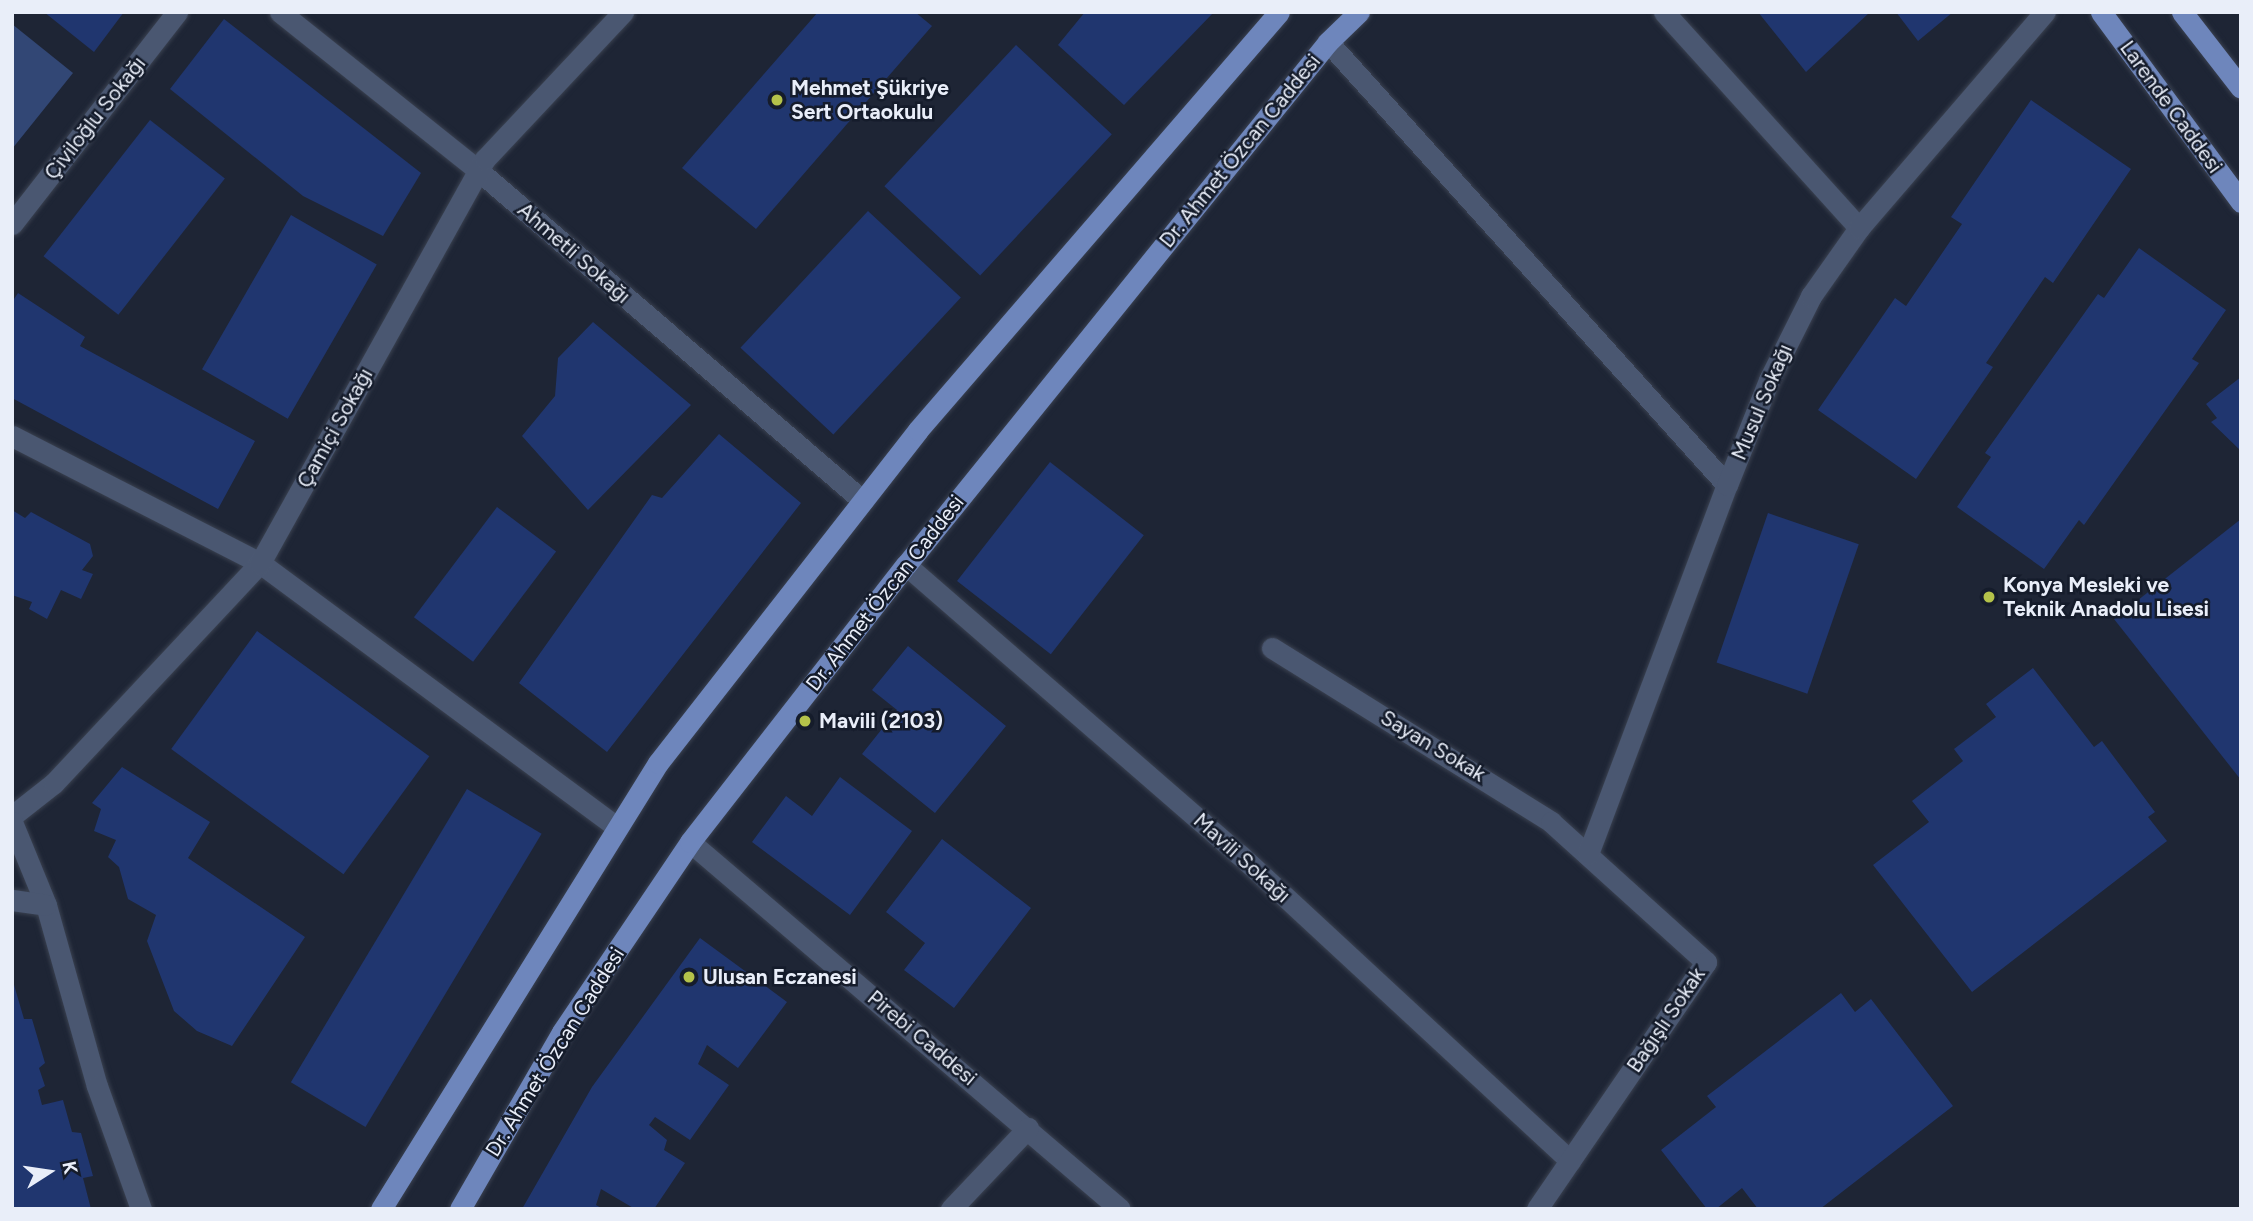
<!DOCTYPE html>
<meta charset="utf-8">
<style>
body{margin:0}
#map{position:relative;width:2253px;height:1221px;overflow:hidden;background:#1e2535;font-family:Figtree,sans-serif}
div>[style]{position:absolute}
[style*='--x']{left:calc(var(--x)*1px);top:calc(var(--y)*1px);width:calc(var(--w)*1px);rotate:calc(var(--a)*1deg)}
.green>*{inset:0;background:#324775}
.building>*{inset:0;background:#20366f;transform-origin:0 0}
.roads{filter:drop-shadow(0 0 2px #3a4150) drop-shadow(0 0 2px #3a4150)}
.minor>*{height:21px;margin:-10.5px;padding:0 10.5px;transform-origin:10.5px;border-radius:10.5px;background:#4a5771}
.major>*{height:21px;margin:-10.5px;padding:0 10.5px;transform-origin:10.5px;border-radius:10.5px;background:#6e86bc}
.dots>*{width:19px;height:19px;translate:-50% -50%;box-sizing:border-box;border:4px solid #151c2b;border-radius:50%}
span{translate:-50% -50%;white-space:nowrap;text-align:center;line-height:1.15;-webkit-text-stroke:5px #151c2b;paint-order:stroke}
.poi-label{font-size:21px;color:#e9eef9;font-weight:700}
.left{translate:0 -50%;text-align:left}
.street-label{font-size:21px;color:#e9eef9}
.frame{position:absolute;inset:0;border:14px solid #e9eef9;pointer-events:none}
.north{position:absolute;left:14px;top:1137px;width:70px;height:70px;-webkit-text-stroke:5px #151c2b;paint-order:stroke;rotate:78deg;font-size:19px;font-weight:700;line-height:28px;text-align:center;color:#e9eef9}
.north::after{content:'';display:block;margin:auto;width:24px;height:32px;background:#e9eef9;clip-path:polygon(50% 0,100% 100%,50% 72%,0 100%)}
</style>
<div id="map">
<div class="green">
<i style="clip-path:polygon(12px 24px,73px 73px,12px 149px)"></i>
</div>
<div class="building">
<i style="clip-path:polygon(44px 12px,124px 12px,94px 52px)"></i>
<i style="clip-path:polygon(818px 12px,915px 12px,932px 26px,756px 229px,682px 168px)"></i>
<i style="clip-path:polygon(1085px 12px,1214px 12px,1124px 105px,1058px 45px)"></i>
<i style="clip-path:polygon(1758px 12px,1870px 12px,1806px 72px)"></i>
<i style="clip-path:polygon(1896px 12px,1953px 12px,1918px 41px)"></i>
<i style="clip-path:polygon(224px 19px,421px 173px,383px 236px,303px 196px,170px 89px)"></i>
<i style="left:1016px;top:45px;width:131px;height:193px;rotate:43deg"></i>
<i style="clip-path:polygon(2031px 100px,2131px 169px,2053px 283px,2045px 277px,1986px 363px,1993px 367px,1916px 479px,1818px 410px,1895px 298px,1906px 306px,1962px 224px,1951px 217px)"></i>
<i style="left:150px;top:120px;width:95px;height:173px;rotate:38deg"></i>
<i style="left:868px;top:211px;width:127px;height:187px;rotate:43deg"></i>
<i style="left:291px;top:215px;width:99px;height:178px;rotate:30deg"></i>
<i style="clip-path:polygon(2139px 248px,2226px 310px,2192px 359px,2199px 363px,2084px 525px,2079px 520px,2044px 569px,1957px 507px,1991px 457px,1985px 453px,2098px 294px,2104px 298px)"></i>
<i style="clip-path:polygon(18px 293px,85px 337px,80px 346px,255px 441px,218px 509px,12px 398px,12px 302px)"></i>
<i style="clip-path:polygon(593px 322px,691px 405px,588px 510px,522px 436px,555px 396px,558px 358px)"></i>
<i style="clip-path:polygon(2241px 377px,2241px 451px,2211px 422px,2217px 418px,2206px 404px)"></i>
<i style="clip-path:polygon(719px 434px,801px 503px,607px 752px,519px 683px,652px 495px,662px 498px)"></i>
<i style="left:1050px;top:462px;width:119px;height:151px;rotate:38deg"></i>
<i style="left:497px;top:507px;width:74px;height:138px;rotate:37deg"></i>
<i style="clip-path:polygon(12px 510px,25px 518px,31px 512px,90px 544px,93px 556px,82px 570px,93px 574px,81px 599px,61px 590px,47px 619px,29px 609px,32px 602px,12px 595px)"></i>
<i style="left:1768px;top:513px;width:96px;height:158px;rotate:19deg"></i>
<i style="clip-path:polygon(2241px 519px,2241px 780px,2114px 619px)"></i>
<i style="left:257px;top:631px;width:213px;height:146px;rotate:36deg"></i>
<i style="clip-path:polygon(908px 646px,1006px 726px,935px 813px,862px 754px,897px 710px,872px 690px)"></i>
<i style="clip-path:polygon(2033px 668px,2094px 747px,2102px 741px,2155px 812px,2148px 817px,2167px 841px,1972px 992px,1873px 865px,1929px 822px,1912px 801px,1963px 761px,1954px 749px,1996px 717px,1986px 704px)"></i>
<i style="clip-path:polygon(122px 767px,210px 822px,188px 858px,305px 937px,232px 1046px,197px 1031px,174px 1011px,147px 941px,156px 915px,128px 899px,119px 867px,108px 857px,116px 840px,94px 831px,101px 809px,92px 803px)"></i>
<i style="clip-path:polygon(840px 777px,912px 831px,850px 915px,752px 842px,786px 796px,812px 816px)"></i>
<i style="left:467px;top:789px;width:87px;height:342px;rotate:31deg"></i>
<i style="clip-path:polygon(942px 839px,1031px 908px,954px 1008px,904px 970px,925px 943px,886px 912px)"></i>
<i style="clip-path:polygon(700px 938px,787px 1002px,738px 1068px,707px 1045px,698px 1064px,729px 1085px,690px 1140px,655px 1117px,649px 1125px,667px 1140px,664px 1150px,685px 1163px,654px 1209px,635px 1209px,601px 1189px,596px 1205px,603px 1209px,522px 1209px,592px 1087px)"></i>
<i style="clip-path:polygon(12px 978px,24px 1019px,32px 1019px,45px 1063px,39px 1068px,45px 1086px,38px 1090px,42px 1105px,63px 1100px,72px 1132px,81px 1133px,93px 1176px,83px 1178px,91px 1209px,12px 1209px)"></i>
<i style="clip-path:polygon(1841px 993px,1855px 1012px,1871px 999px,1953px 1106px,1820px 1209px,1758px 1209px,1742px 1188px,1716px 1209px,1707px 1209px,1661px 1150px,1716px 1107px,1707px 1096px)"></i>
</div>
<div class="roads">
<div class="minor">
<i style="--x:280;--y:12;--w:255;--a:38.6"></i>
<i style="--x:479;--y:171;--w:506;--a:40.67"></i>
<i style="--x:1664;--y:12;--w:291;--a:47.9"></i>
<i style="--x:1328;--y:42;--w:596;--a:47.99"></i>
<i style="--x:12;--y:224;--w:269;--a:-52.1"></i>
<i style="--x:12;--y:436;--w:279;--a:27.1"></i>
<i style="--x:260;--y:563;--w:444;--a:36.5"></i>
<i style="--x:906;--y:565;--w:442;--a:41"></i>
<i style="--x:1240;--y:855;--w:450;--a:42.8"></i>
<i style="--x:1272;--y:648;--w:329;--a:31.9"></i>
<i style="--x:1551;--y:822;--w:209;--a:42.1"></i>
<i style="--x:1706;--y:962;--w:299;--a:124.4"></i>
<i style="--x:12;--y:816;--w:53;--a:-38.2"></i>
<i style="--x:54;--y:783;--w:301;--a:-46.9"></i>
<i style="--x:260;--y:563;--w:462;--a:-60.9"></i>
<i style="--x:485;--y:159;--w:202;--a:-46.8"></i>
<i style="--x:12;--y:822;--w:90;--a:67.7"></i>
<i style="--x:46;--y:905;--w:188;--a:74.3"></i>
<i style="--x:97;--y:1086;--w:131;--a:70.3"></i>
<i style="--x:690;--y:842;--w:565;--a:40.48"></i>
<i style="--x:1588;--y:854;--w:394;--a:-69.4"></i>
<i style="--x:1727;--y:485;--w:113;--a:-68.2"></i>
<i style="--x:1769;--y:380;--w:94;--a:-63.4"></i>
<i style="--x:1811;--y:296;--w:83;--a:-54.8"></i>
<i style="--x:1859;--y:228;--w:285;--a:-49.3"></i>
<i style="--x:12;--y:900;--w:34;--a:8"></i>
<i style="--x:951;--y:1209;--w:112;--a:-46.5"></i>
</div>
<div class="major">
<i style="--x:2101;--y:12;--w:236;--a:53.6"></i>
<i style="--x:2182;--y:12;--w:96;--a:52.2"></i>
<i style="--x:381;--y:1209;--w:525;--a:-58.16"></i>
<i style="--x:658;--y:763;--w:422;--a:-52"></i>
<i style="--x:918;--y:430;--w:552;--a:-49.18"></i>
<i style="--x:460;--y:1209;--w:204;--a:-60"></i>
<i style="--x:562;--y:1032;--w:229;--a:-56"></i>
<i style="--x:690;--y:842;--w:351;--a:-52.1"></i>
<i style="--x:906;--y:565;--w:672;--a:-51.1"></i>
<i style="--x:1328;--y:42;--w:43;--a:-44.1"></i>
</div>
</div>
<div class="dots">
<i style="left:777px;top:100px;background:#b4c24a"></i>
<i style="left:1989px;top:597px;background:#b4c24a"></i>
<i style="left:805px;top:721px;background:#b4c24a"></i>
<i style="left:689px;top:977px;background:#b4c24a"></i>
</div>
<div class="poi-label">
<span class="left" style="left:791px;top:100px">Mehmet Şükriye<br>Sert Ortaokulu</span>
<span class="left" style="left:2003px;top:597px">Konya Mesleki ve<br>Teknik Anadolu Lisesi</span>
<span class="left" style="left:819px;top:721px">Mavili (2103)</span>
<span class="left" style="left:703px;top:977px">Ulusan Eczanesi</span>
</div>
<div class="street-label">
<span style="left:2171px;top:107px;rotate:54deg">Larende Caddesi</span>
<span style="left:95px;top:118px;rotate:-52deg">Çiviloğlu Sokağı</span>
<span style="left:1240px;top:151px;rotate:-51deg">Dr. Ahmet Özcan Caddesi</span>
<span style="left:574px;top:253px;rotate:41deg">Ahmetli Sokağı</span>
<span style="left:1762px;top:402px;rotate:-67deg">Musul Sokağı</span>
<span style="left:335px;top:428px;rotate:-61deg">Çamiçi Sokağı</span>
<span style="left:885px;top:593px;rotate:-52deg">Dr. Ahmet Özcan Caddesi</span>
<span style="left:1433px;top:746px;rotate:31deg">Sayan Sokak</span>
<span style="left:1242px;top:858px;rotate:42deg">Mavili Sokağı</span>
<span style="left:1666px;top:1020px;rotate:-56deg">Bağışlı Sokak</span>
<span style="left:922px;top:1038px;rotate:40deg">Pirebi Caddesi</span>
<span style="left:555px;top:1052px;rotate:-58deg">Dr. Ahmet Özcan Caddesi</span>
</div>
<div class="frame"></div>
<div class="north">K</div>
</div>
